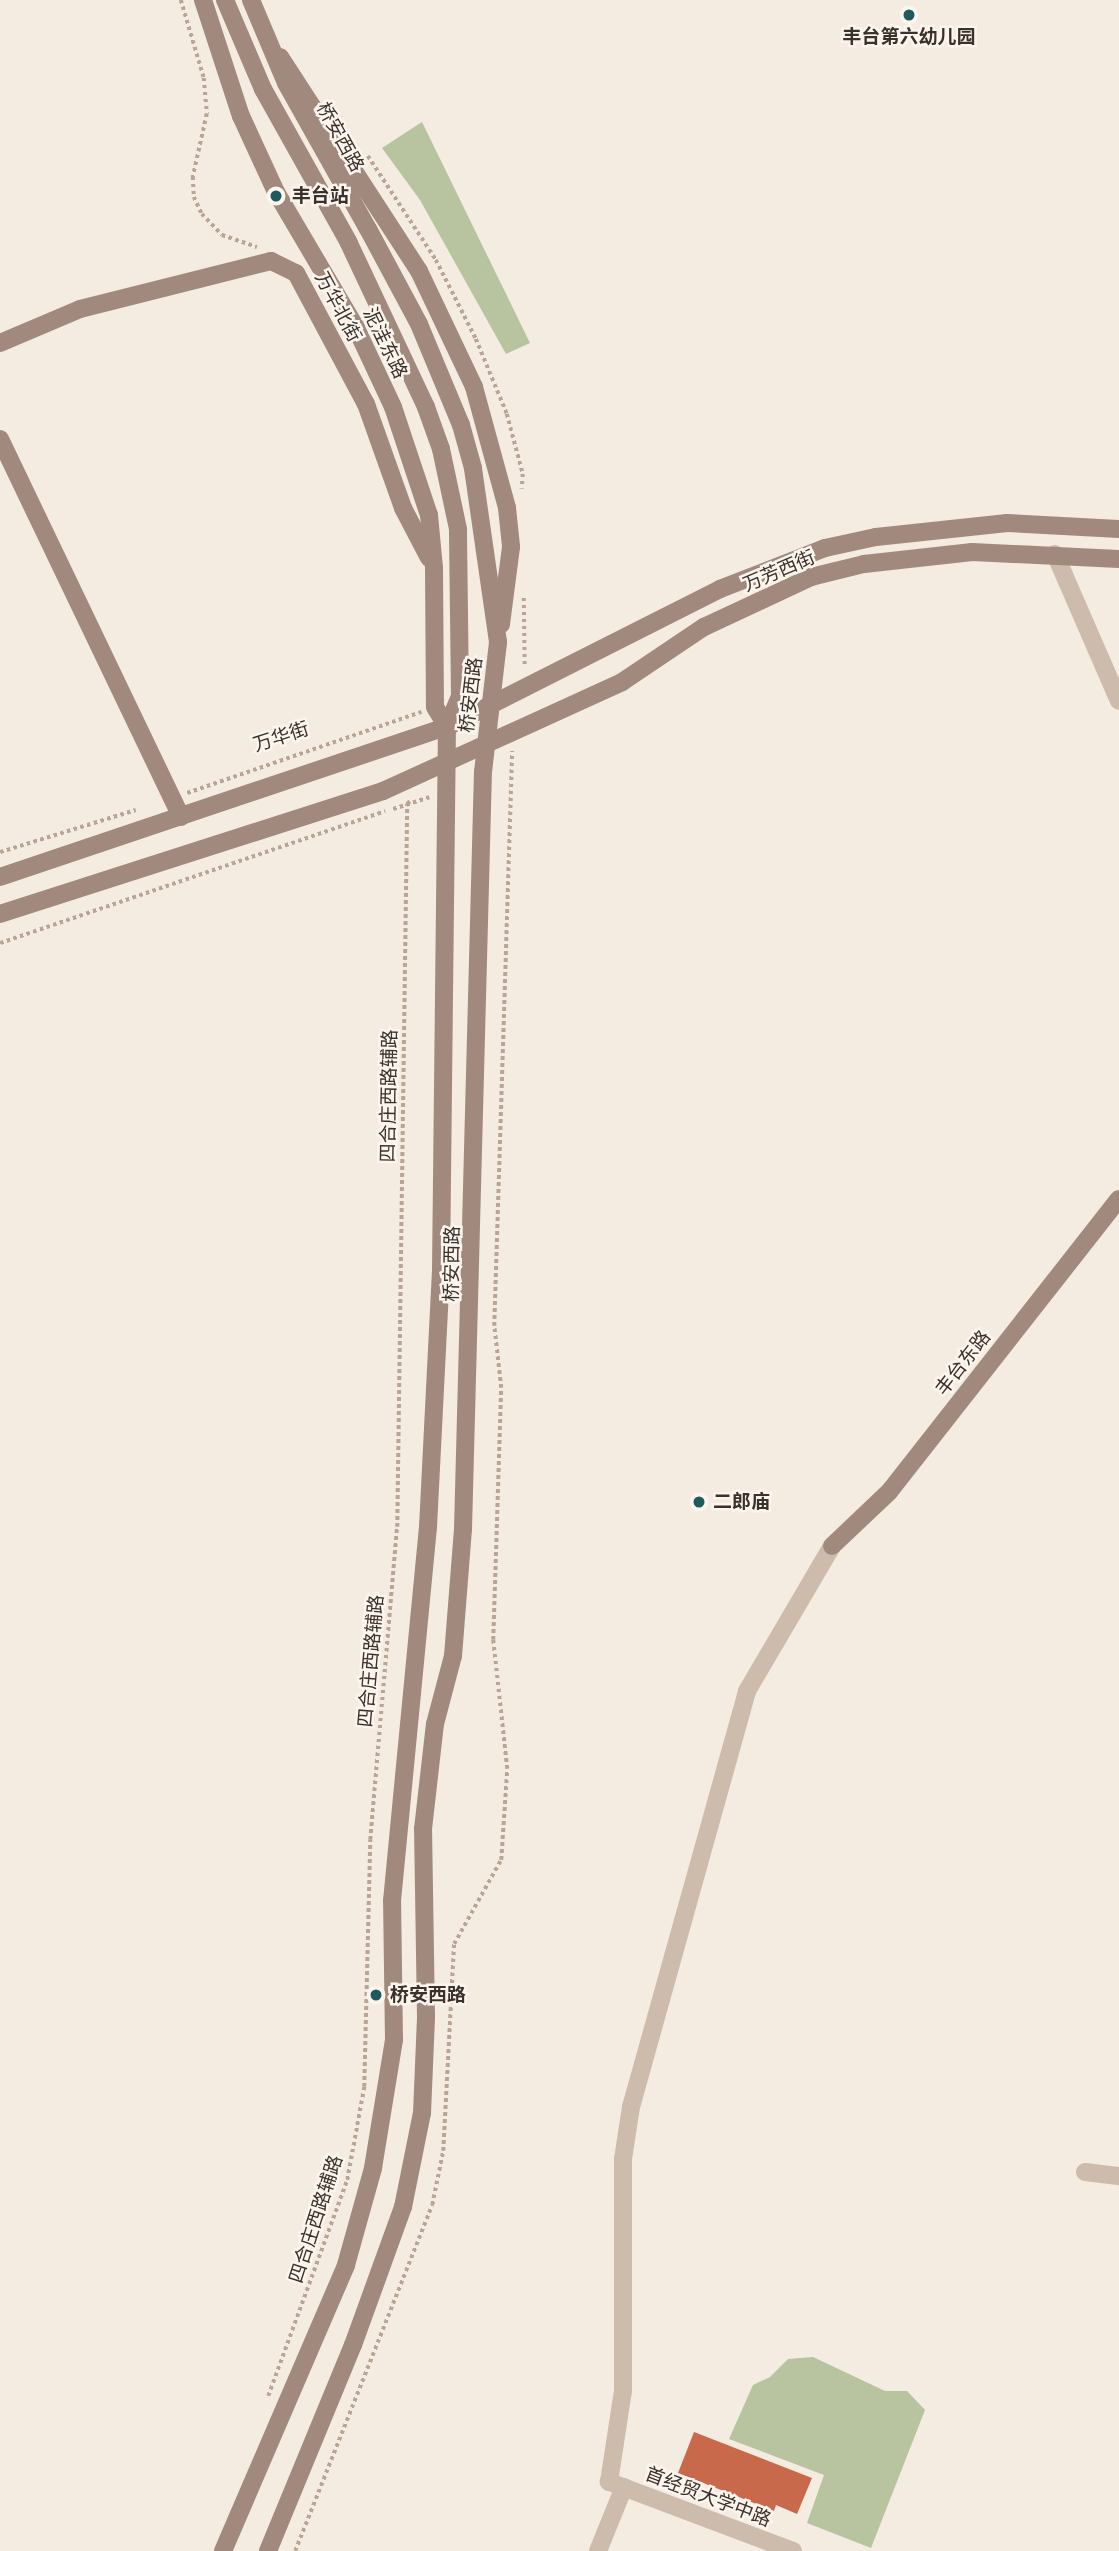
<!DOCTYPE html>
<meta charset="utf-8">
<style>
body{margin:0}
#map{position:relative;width:1119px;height:2551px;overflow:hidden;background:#f4ebe1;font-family:"Fira Sans Condensed","Noto Sans SC",sans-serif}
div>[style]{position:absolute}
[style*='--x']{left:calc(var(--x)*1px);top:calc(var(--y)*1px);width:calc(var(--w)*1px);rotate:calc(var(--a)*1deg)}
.green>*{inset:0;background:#b8c4a0}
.building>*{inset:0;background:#c8694b}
.path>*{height:3.5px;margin-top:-1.75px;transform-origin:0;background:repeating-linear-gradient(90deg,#b9a596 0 3.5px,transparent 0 7px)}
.street>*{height:18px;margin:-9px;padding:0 9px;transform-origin:9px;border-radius:9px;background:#cdbbac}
.secondary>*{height:18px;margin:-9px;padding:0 9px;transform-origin:9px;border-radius:9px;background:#a18a7d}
.secondary-bridge>*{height:18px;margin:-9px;padding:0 9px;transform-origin:9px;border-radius:9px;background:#a18a7d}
.dots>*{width:19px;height:19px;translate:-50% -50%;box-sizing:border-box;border:4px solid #fbf5ee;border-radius:50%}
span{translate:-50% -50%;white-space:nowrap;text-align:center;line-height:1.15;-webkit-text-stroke:5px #fbf5ee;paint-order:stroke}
.poi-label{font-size:19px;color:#3b302b;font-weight:700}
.left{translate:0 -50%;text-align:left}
.street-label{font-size:19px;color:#3b302b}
</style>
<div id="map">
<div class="green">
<i style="clip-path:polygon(422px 122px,530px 343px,506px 354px,420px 200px,382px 148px)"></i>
<i style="clip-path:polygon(813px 2357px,885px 2391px,907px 2391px,925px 2410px,871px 2548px,807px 2523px,824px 2475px,729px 2439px,753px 2385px,770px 2377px,788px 2359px)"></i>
</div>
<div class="building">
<i style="clip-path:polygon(694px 2432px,812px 2478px,797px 2514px,776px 2505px,774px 2511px,678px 2473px)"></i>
</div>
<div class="path">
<i style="--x:181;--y:0;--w:81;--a:73.6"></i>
<i style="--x:204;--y:78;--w:36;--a:85"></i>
<i style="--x:207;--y:114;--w:65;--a:102.5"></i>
<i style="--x:193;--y:177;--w:20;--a:87"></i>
<i style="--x:194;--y:197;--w:19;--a:65"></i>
<i style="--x:202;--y:214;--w:29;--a:46"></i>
<i style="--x:222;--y:235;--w:37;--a:19"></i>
<i style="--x:368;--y:156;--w:124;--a:56.8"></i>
<i style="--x:436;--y:260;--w:89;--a:63.1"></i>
<i style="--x:476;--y:339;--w:81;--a:67.5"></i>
<i style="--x:507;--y:414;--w:62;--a:75.1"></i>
<i style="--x:523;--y:474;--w:15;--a:94"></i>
<i style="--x:524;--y:598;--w:69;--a:89.2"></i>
<i style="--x:187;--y:793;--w:248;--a:-19.1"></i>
<i style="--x:393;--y:809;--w:38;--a:-18"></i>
<i style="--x:0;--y:852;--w:142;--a:-17.2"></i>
<i style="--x:0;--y:943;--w:407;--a:-18.9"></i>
<i style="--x:268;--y:2396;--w:230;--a:-69.9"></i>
<i style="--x:347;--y:2180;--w:95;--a:-79.6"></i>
<i style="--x:364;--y:2087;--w:247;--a:-88.6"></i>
<i style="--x:370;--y:1840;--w:314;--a:-85.1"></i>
<i style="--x:397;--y:1527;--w:723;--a:-89.21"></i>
<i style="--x:407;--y:804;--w:7;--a:-45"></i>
<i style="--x:295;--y:2551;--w:372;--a:-68.4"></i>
<i style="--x:432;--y:2205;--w:55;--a:-78.5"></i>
<i style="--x:443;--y:2151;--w:207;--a:-87"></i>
<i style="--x:454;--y:1944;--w:96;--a:-60.8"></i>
<i style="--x:501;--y:1860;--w:91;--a:-86.2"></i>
<i style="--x:507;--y:1769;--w:130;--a:-96.2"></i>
<i style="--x:493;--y:1640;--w:252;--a:-88.2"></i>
<i style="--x:501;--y:1388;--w:62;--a:-96.4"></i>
<i style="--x:494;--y:1326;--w:575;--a:-88.21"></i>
</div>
<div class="street">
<i style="--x:1055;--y:554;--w:160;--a:66.5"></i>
<i style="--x:1085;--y:2172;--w:34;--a:7"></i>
<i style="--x:598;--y:2551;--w:69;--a:-67.9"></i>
<i style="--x:793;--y:2551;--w:197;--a:-159.4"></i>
<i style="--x:609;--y:2482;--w:92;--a:-81.3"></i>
<i style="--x:623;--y:2391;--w:232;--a:-90"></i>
<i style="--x:623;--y:2159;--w:53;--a:-81.3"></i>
<i style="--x:631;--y:2107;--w:432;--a:-74.4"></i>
<i style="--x:747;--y:1691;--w:168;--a:-59.6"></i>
</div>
<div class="secondary">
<i style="--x:203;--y:0;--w:122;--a:71.9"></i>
<i style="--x:241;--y:116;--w:84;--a:65.3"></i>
<i style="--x:276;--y:192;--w:158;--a:59.5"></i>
<i style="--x:356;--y:328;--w:87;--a:64.9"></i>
<i style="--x:393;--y:407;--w:114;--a:71.6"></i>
<i style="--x:429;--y:515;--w:53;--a:84.6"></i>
<i style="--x:434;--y:568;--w:139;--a:89.6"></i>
<i style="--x:435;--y:707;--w:23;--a:59"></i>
<i style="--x:280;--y:57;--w:255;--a:57"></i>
<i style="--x:419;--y:271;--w:128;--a:64.6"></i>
<i style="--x:474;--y:387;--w:125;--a:74.7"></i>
<i style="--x:507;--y:508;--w:39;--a:84"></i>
<i style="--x:511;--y:547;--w:78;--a:97.4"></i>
<i style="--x:0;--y:343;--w:87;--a:-23"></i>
<i style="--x:80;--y:309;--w:197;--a:-14.1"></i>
<i style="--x:271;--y:261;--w:28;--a:26"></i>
<i style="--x:296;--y:273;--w:149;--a:61.9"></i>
<i style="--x:366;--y:404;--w:110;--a:70.4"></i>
<i style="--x:403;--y:508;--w:56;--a:62.5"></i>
<i style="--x:0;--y:439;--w:419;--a:64.4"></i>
<i style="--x:0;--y:877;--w:471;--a:-18.6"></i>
<i style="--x:447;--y:727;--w:306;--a:-26.8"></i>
<i style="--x:720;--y:589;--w:113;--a:-21.3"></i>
<i style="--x:825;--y:548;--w:52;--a:-12.2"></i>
<i style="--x:876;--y:537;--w:132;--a:-6.1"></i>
<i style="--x:1007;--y:523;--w:112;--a:3.1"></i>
<i style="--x:0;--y:914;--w:402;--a:-17.8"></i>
<i style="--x:383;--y:791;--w:263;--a:-24.5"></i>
<i style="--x:622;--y:682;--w:99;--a:-33.9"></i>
<i style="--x:704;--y:627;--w:118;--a:-25"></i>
<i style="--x:811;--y:577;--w:55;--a:-13.8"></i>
<i style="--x:864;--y:564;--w:109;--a:-6.3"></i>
<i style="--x:972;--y:552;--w:147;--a:2.7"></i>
<i style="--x:832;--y:1546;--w:79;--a:-43.5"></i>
<i style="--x:889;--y:1492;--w:372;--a:-51.9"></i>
<i style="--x:223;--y:2551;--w:311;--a:-66.7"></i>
<i style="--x:346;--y:2265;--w:101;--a:-74.4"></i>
<i style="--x:373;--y:2168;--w:130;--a:-80.7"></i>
<i style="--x:394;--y:2040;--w:139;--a:-90.8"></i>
<i style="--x:392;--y:1901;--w:376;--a:-84.5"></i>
<i style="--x:428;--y:1527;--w:258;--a:-87.1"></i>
<i style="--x:441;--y:1269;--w:542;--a:-89.37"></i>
<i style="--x:447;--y:727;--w:33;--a:-67"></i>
<i style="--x:460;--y:697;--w:168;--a:-90.7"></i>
<i style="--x:458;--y:529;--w:82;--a:-102"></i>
<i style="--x:441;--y:449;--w:45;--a:-109.7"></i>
<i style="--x:426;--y:407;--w:181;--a:-115.2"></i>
<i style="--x:268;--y:2551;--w:223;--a:-67.6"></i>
<i style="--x:353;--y:2345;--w:147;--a:-70.1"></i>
<i style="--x:403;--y:2207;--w:96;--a:-78.6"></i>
<i style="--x:422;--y:2113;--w:96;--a:-87.6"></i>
<i style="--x:426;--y:2017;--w:188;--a:-90.9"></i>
<i style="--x:423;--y:1829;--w:106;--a:-83.5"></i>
<i style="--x:435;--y:1724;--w:70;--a:-75.2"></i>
<i style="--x:453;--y:1656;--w:127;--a:-85.5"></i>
<i style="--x:463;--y:1529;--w:757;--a:-88.49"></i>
<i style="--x:483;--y:772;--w:131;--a:-83.4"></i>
<i style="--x:498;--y:642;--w:176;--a:-98.2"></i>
<i style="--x:473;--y:468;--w:45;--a:-105.6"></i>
<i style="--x:461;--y:425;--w:109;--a:-112.6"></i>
<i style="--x:419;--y:324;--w:108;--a:-118.2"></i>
</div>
<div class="secondary-bridge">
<i style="--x:225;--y:0;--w:97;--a:66.9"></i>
<i style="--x:263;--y:89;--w:176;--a:60.8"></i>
<i style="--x:251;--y:0;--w:90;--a:67.1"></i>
<i style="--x:286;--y:83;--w:167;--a:60.7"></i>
</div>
<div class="dots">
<i style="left:909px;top:15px;background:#1f5a5e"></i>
<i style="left:276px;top:196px;background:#1f5a5e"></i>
<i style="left:699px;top:1502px;background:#1f5a5e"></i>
<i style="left:376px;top:1995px;background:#1f5a5e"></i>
</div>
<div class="poi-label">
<span style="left:909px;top:37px">丰台第六幼儿园</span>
<span class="left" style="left:292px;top:196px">丰台站</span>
<span class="left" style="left:713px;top:1502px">二郎庙</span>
<span class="left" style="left:390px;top:1995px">桥安西路</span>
</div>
<div class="street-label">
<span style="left:340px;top:137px;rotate:61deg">桥安西路</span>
<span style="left:338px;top:307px;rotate:62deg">万华北街</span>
<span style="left:385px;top:343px;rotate:64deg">泥洼东路</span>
<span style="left:779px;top:571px;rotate:-23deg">万芳西街</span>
<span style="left:471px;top:695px;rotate:-83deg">桥安西路</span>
<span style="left:281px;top:737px;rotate:-18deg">万华街</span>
<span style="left:389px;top:1096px;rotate:-89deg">四合庄西路辅路</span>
<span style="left:452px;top:1264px;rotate:-89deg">桥安西路</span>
<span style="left:963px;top:1363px;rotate:-52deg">丰台东路</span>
<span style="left:371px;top:1661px;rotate:-85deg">四合庄西路辅路</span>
<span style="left:316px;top:2219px;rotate:-72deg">四合庄西路辅路</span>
<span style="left:708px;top:2497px;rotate:21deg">首经贸大学中路</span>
</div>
</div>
